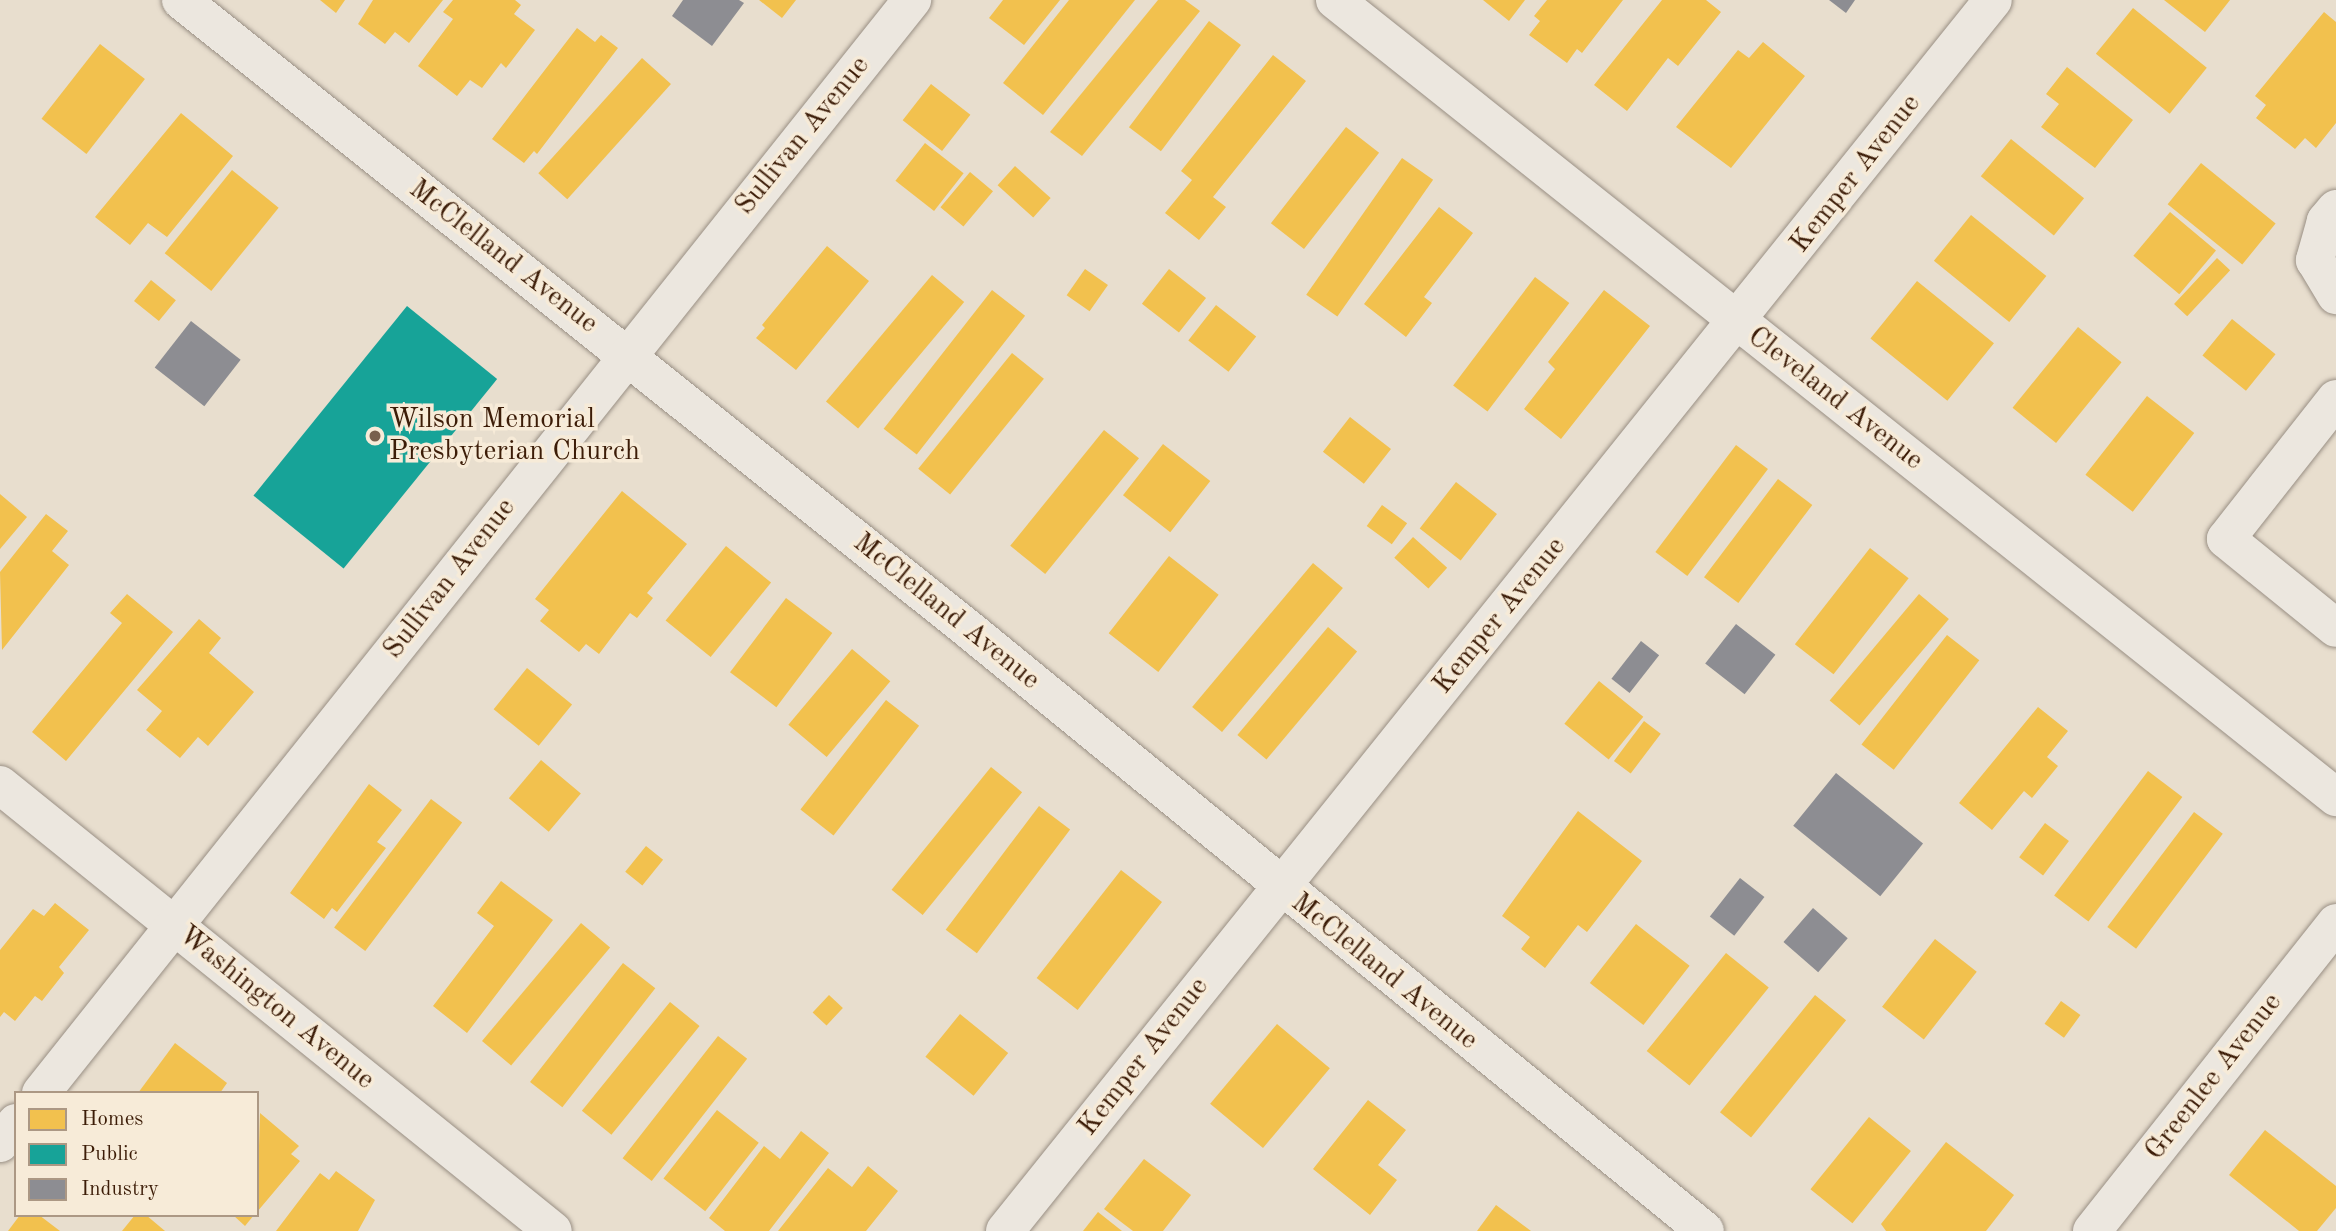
<!DOCTYPE html>
<style>
body{margin:0}
#map{position:relative;width:2336px;height:1231px;overflow:hidden;background:#e8dece;font-family:"Old Standard TT",serif}
div>[style]{position:absolute}
[style*='--x']{left:calc(var(--x)*1px);top:calc(var(--y)*1px);width:calc(var(--w)*1px);rotate:calc(var(--a)*1deg)}
.homes>*{inset:0;background:#f2c14e;transform-origin:0 0}
.public>*{inset:0;background:#17a398;transform-origin:0 0}
.industry>*{inset:0;background:#8d8d92;transform-origin:0 0}
.roads{filter:drop-shadow(0 0 2px #998f84) drop-shadow(0 0 2px #998f84)}
.minor>*{height:38px;margin:-19px;padding:0 19px;transform-origin:19px;border-radius:19px;background:#ece7df}
.dots>*{width:19px;height:19px;translate:-50% -50%;box-sizing:border-box;border:4px solid #f7ebd8;border-radius:50%}
span{translate:-50% -50%;white-space:nowrap;text-align:center;line-height:1.15;-webkit-text-stroke:7px #f7ebd8;paint-order:stroke}
.street-label{font-size:28px;color:#3c1c07}
.poi-label{font-size:28px;color:#3c1c07}
.left{translate:0 -50%;text-align:left}
.legend{position:absolute;left:14px;top:1091px;width:245px;height:126px;box-sizing:border-box;background:#f7ebd8;border:2px solid #ac9884;margin:0;padding:9px 12px;list-style:none;font-size:21px;color:#3c1c07}
.legend li{display:flex;align-items:center;gap:14px;height:35px}
.legend b{width:35px;border:2px solid #ac9884}
</style>
<div id="map">
<div class="homes">
<i style="clip-path:polygon(320px 0,345px 0,336px 13px)"></i>
<i style="clip-path:polygon(373px 0,443px 0,409px 43px,395px 32px,385px 44px,358px 24px)"></i>
<i style="clip-path:polygon(453px 0,515px 0,521px 5px,514px 14px,535px 30px,506px 68px,501px 63px,482px 88px,470px 80px,457px 96px,418px 66px,453px 19px,443px 12px)"></i>
<i style="clip-path:polygon(759px 0,796px 0,782px 18px)"></i>
<i style="clip-path:polygon(1003px 0,1060px 0,1024px 45px,989px 18px)"></i>
<i style="clip-path:polygon(1069px 0,1135px 0,1043px 115px,1003px 83px)"></i>
<i style="clip-path:polygon(1158px 0,1185px 0,1200px 11px,1082px 156px,1050px 132px)"></i>
<i style="clip-path:polygon(1483px 0,1525px 0,1509px 21px)"></i>
<i style="clip-path:polygon(1547px 0,1623px 0,1582px 53px,1577px 49px,1567px 63px,1529px 35px,1540px 21px,1534px 16px)"></i>
<i style="clip-path:polygon(1662px 0,1706px 0,1721px 12px,1678px 66px,1668px 58px,1627px 111px,1594px 85px)"></i>
<i style="clip-path:polygon(2164px 0,2230px 0,2205px 32px)"></i>
<i style="left:2133px;top:8px;width:95px;height:59px;rotate:39deg"></i>
<i style="clip-path:polygon(2324px 12px,2336px 22px,2336px 123px,2316px 148px,2305px 138px,2295px 149px,2256px 118px,2266px 105px,2255px 96px)"></i>
<i style="left:1209px;top:21px;width:40px;height:133px;rotate:37deg"></i>
<i style="clip-path:polygon(577px 28px,595px 42px,601px 35px,618px 48px,537px 154px,534px 151px,524px 163px,492px 139px)"></i>
<i style="clip-path:polygon(1763px 42px,1805px 76px,1731px 168px,1676px 127px,1738px 50px,1749px 58px)"></i>
<i style="left:100px;top:44px;width:57px;height:95px;rotate:38deg"></i>
<i style="clip-path:polygon(1273px 55px,1306px 81px,1213px 197px,1226px 207px,1199px 240px,1165px 213px,1192px 180px,1181px 171px)"></i>
<i style="left:642px;top:58px;width:39px;height:155px;rotate:42deg"></i>
<i style="clip-path:polygon(2067px 67px,2133px 120px,2095px 168px,2041px 127px,2059px 104px,2046px 94px)"></i>
<i style="left:931px;top:84px;width:50px;height:46px;rotate:38deg"></i>
<i style="clip-path:polygon(181px 113px,233px 156px,167px 237px,148px 223px,130px 245px,95px 217px)"></i>
<i style="left:1346px;top:127px;width:42px;height:122px;rotate:38deg"></i>
<i style="left:2011px;top:139px;width:94px;height:48px;rotate:39deg"></i>
<i style="left:925px;top:143px;width:49px;height:48px;rotate:38deg"></i>
<i style="left:1402px;top:158px;width:38px;height:167px;rotate:35deg"></i>
<i style="left:2201px;top:163px;width:96px;height:53px;rotate:39deg"></i>
<i style="left:1015px;top:166px;width:48px;height:26px;rotate:42deg"></i>
<i style="left:232px;top:170px;width:60px;height:107px;rotate:39deg"></i>
<i style="left:970px;top:172px;width:30px;height:46px;rotate:40deg"></i>
<i style="clip-path:polygon(1439px 207px,1473px 233px,1424px 297px,1432px 303px,1406px 337px,1364px 304px)"></i>
<i style="left:2170px;top:212px;width:60px;height:57px;rotate:40deg"></i>
<i style="left:1971px;top:215px;width:97px;height:59px;rotate:39deg"></i>
<i style="clip-path:polygon(827px 246px,869px 281px,796px 370px,756px 338px,765px 328px,762px 325px)"></i>
<i style="left:2217px;top:258px;width:18px;height:63px;rotate:43deg"></i>
<i style="left:1085px;top:269px;width:28px;height:32px;rotate:35deg"></i>
<i style="left:1169px;top:269px;width:47px;height:44px;rotate:38deg"></i>
<i style="left:932px;top:275px;width:42px;height:165px;rotate:40deg"></i>
<i style="left:1535px;top:277px;width:43px;height:136px;rotate:37deg"></i>
<i style="left:151px;top:280px;width:32px;height:27px;rotate:39deg"></i>
<i style="left:1917px;top:281px;width:99px;height:74px;rotate:39deg"></i>
<i style="left:992px;top:290px;width:42px;height:176px;rotate:38deg"></i>
<i style="clip-path:polygon(1604px 290px,1650px 326px,1561px 439px,1524px 409px,1555px 369px,1548px 362px)"></i>
<i style="left:1216px;top:305px;width:51px;height:45px;rotate:38deg"></i>
<i style="left:2232px;top:319px;width:56px;height:47px;rotate:39deg"></i>
<i style="left:2078px;top:327px;width:56px;height:104px;rotate:39deg"></i>
<i style="left:1012px;top:353px;width:41px;height:149px;rotate:39deg"></i>
<i style="left:2147px;top:396px;width:60px;height:100px;rotate:38deg"></i>
<i style="left:1350px;top:417px;width:52px;height:44px;rotate:38deg"></i>
<i style="left:1104px;top:430px;width:45px;height:149px;rotate:39deg"></i>
<i style="left:1163px;top:444px;width:60px;height:65px;rotate:38deg"></i>
<i style="left:1736px;top:445px;width:40px;height:134px;rotate:37deg"></i>
<i style="left:1778px;top:479px;width:43px;height:123px;rotate:37deg"></i>
<i style="left:1456px;top:482px;width:52px;height:59px;rotate:38deg"></i>
<i style="clip-path:polygon(622px 491px,687px 544px,647px 593px,653px 598px,637px 618px,630px 613px,599px 654px,586px 644px,579px 652px,540px 621px,549px 610px,535px 599px)"></i>
<i style="clip-path:polygon(0 494px,27px 517px,0 549px)"></i>
<i style="left:1382px;top:505px;width:31px;height:26px;rotate:36deg"></i>
<i style="clip-path:polygon(46px 514px,68px 531px,52px 551px,69px 565px,2px 650px,0 572px)"></i>
<i style="left:1413px;top:537px;width:46px;height:28px;rotate:42deg"></i>
<i style="left:726px;top:546px;width:58px;height:96px;rotate:39deg"></i>
<i style="left:1870px;top:548px;width:49px;height:122px;rotate:38deg"></i>
<i style="left:1169px;top:556px;width:63px;height:98px;rotate:38deg"></i>
<i style="left:1313px;top:563px;width:39px;height:188px;rotate:40deg"></i>
<i style="clip-path:polygon(127px 594px,173px 632px,66px 761px,32px 732px,122px 623px,110px 613px)"></i>
<i style="left:1919px;top:594px;width:39px;height:139px;rotate:40deg"></i>
<i style="left:786px;top:598px;width:58px;height:93px;rotate:37deg"></i>
<i style="clip-path:polygon(199px 619px,221px 638px,209px 653px,254px 692px,208px 746px,198px 737px,180px 758px,146px 730px,162px 711px,137px 690px)"></i>
<i style="left:1328px;top:627px;width:38px;height:141px;rotate:40deg"></i>
<i style="left:1947px;top:635px;width:41px;height:139px;rotate:38deg"></i>
<i style="left:852px;top:649px;width:50px;height:99px;rotate:40deg"></i>
<i style="left:527px;top:668px;width:58px;height:53px;rotate:39deg"></i>
<i style="left:1599px;top:681px;width:57px;height:55px;rotate:39deg"></i>
<i style="left:886px;top:700px;width:42px;height:139px;rotate:38deg"></i>
<i style="clip-path:polygon(2038px 707px,2068px 731px,2047px 757px,2058px 766px,2032px 798px,2024px 791px,1992px 830px,1959px 803px)"></i>
<i style="left:1644px;top:721px;width:21px;height:50px;rotate:37deg"></i>
<i style="left:541px;top:760px;width:52px;height:50px;rotate:40deg"></i>
<i style="left:991px;top:767px;width:40px;height:158px;rotate:39deg"></i>
<i style="left:2148px;top:771px;width:43px;height:156px;rotate:37deg"></i>
<i style="clip-path:polygon(369px 784px,402px 810px,377px 842px,386px 848px,337px 912px,332px 908px,324px 919px,290px 893px)"></i>
<i style="left:431px;top:799px;width:39px;height:161px;rotate:37deg"></i>
<i style="left:1039px;top:806px;width:39px;height:155px;rotate:37deg"></i>
<i style="clip-path:polygon(1578px 811px,1642px 861px,1587px 932px,1578px 925px,1545px 968px,1521px 949px,1530px 937px,1502px 916px)"></i>
<i style="left:2194px;top:812px;width:36px;height:144px;rotate:37deg"></i>
<i style="left:2045px;top:823px;width:30px;height:43px;rotate:37deg"></i>
<i style="left:646px;top:846px;width:22px;height:33px;rotate:39deg"></i>
<i style="left:1121px;top:870px;width:52px;height:137px;rotate:38deg"></i>
<i style="clip-path:polygon(501px 881px,553px 920px,467px 1033px,433px 1006px,494px 926px,477px 913px)"></i>
<i style="clip-path:polygon(55px 903px,89px 930px,59px 967px,64px 973px,42px 1001px,35px 996px,15px 1021px,4px 1012px,0 1017px,0 950px,33px 909px,44px 916px)"></i>
<i style="left:581px;top:923px;width:38px;height:154px;rotate:40deg"></i>
<i style="left:1636px;top:924px;width:68px;height:75px;rotate:38deg"></i>
<i style="left:1935px;top:939px;width:53px;height:86px;rotate:38deg"></i>
<i style="left:1726px;top:953px;width:55px;height:126px;rotate:39deg"></i>
<i style="left:623px;top:963px;width:41px;height:151px;rotate:38deg"></i>
<i style="left:829px;top:995px;width:19px;height:24px;rotate:43deg"></i>
<i style="left:1815px;top:995px;width:40px;height:151px;rotate:39deg"></i>
<i style="left:2061px;top:1001px;width:24px;height:28px;rotate:36deg"></i>
<i style="left:670px;top:1002px;width:38px;height:140px;rotate:39deg"></i>
<i style="left:960px;top:1014px;width:62px;height:55px;rotate:39deg"></i>
<i style="left:1277px;top:1024px;width:69px;height:104px;rotate:40deg"></i>
<i style="left:718px;top:1036px;width:37px;height:155px;rotate:38deg"></i>
<i style="clip-path:polygon(175px 1043px,227px 1083px,220px 1093px,138px 1093px)"></i>
<i style="clip-path:polygon(1368px 1100px,1406px 1130px,1378px 1165px,1397px 1180px,1370px 1215px,1313px 1169px)"></i>
<i style="left:717px;top:1110px;width:53px;height:87px;rotate:38deg"></i>
<i style="clip-path:polygon(260px 1113px,299px 1146px,291px 1154px,300px 1161px,257px 1212px)"></i>
<i style="left:1869px;top:1117px;width:54px;height:93px;rotate:39deg"></i>
<i style="clip-path:polygon(2265px 1130px,2336px 1186px,2336px 1208px,2317px 1231px,2299px 1231px,2229px 1175px)"></i>
<i style="clip-path:polygon(801px 1131px,829px 1153px,769px 1231px,725px 1231px,709px 1218px,764px 1146px,780px 1159px)"></i>
<i style="clip-path:polygon(1946px 1142px,2014px 1195px,1986px 1231px,1886px 1231px,1881px 1224px)"></i>
<i style="clip-path:polygon(1144px 1159px,1191px 1195px,1163px 1231px,1133px 1231px,1104px 1209px)"></i>
<i style="clip-path:polygon(868px 1166px,898px 1191px,866px 1231px,778px 1231px,828px 1168px,852px 1187px)"></i>
<i style="clip-path:polygon(336px 1171px,375px 1200px,358px 1231px,276px 1231px,320px 1173px,329px 1180px)"></i>
<i style="clip-path:polygon(1496px 1205px,1531px 1231px,1477px 1231px)"></i>
<i style="clip-path:polygon(1098px 1212px,1122px 1231px,1083px 1231px)"></i>
<i style="clip-path:polygon(20px 1215px,39px 1215px,60px 1231px,8px 1231px)"></i>
<i style="clip-path:polygon(135px 1215px,146px 1215px,165px 1231px,122px 1231px)"></i>
<i style="clip-path:polygon(233px 1215px,254px 1215px,245px 1226px)"></i>
</div>
<div class="public">
<i style="left:407px;top:306px;width:116px;height:244px;rotate:39deg"></i>
</div>
<div class="industry">
<i style="clip-path:polygon(683px 0,739px 0,744px 3px,712px 46px,672px 16px)"></i>
<i style="clip-path:polygon(1829px 0,1855px 0,1846px 13px)"></i>
<i style="left:191px;top:321px;width:63px;height:59px;rotate:38deg"></i>
<i style="left:1736px;top:624px;width:50px;height:50px;rotate:38deg"></i>
<i style="left:1641px;top:641px;width:23px;height:48px;rotate:38deg"></i>
<i style="left:1836px;top:773px;width:112px;height:68px;rotate:39deg"></i>
<i style="left:1740px;top:878px;width:31px;height:49px;rotate:38deg"></i>
<i style="left:1813px;top:908px;width:46px;height:45px;rotate:41deg"></i>
</div>
<div class="roads">
<div class="minor">
<i style="--x:181;--y:0;--w:1014;--a:38.63"></i>
<i style="--x:973;--y:633;--w:945;--a:39.25"></i>
<i style="--x:1335;--y:0;--w:1280;--a:38.53"></i>
<i style="--x:2336;--y:209;--w:16;--a:130"></i>
<i style="--x:2326;--y:221;--w:41;--a:105.8"></i>
<i style="--x:2315;--y:260;--w:41;--a:59"></i>
<i style="--x:2336;--y:399;--w:178;--a:128.2"></i>
<i style="--x:2226;--y:539;--w:141;--a:39"></i>
<i style="--x:0;--y:785;--w:710;--a:38.89"></i>
<i style="--x:41;--y:1093;--w:1398;--a:-51.45"></i>
<i style="--x:0;--y:1143;--w:26;--a:-51"></i>
<i style="--x:1005;--y:1231;--w:1578;--a:-51.25"></i>
<i style="--x:2092;--y:1231;--w:393;--a:-51.6"></i>
</div>
</div>
<div class="dots">
<i style="left:375px;top:436px;background:#78604d"></i>
</div>
<div class="street-label">
<span style="left:803px;top:136px;rotate:-51deg">Sullivan Avenue</span>
<span style="left:1856px;top:174px;rotate:-52deg">Kemper Avenue</span>
<span style="left:503px;top:257px;rotate:38deg">McClelland Avenue</span>
<span style="left:1835px;top:399px;rotate:38deg">Cleveland Avenue</span>
<span style="left:450px;top:579px;rotate:-52deg">Sullivan Avenue</span>
<span style="left:946px;top:612px;rotate:39deg">McClelland Avenue</span>
<span style="left:1500px;top:616px;rotate:-51deg">Kemper Avenue</span>
<span style="left:1384px;top:972px;rotate:39deg">McClelland Avenue</span>
<span style="left:276px;top:1008px;rotate:39deg">Washington Avenue</span>
<span style="left:1144px;top:1057px;rotate:-52deg">Kemper Avenue</span>
<span style="left:2214px;top:1077px;rotate:-52deg">Greenlee Avenue</span>
</div>
<div class="poi-label">
<span class="left" style="left:389px;top:436px">Wilson Memorial<br>Presbyterian Church</span>
</div>
<ul class="legend">
<li><b style="height:19px;background:#f2c14e"></b>Homes</li>
<li><b style="height:19px;background:#17a398"></b>Public</li>
<li><b style="height:19px;background:#8d8d92"></b>Industry</li>
</ul>
</div>
